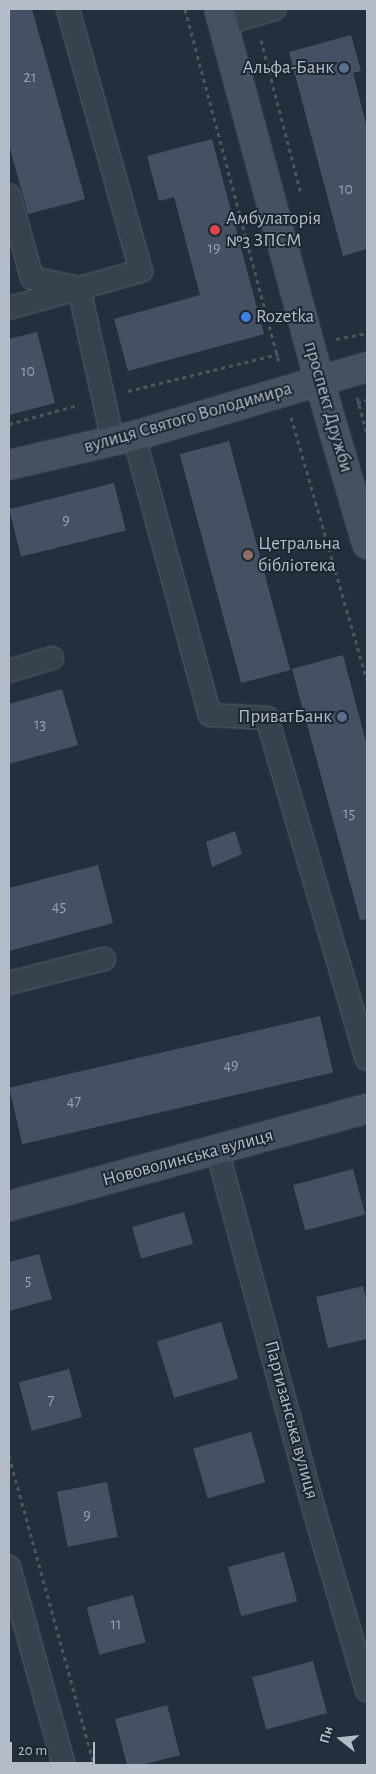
<!DOCTYPE html>
<meta charset="utf-8">
<style>
body{margin:0}
#map{position:relative;width:376px;height:1774px;overflow:hidden;background:#242f3e;font-family:"Alegreya Sans",sans-serif}
div>[style]{position:absolute}
[style*='--x']{left:calc(var(--x)*1px);top:calc(var(--y)*1px);width:calc(var(--w)*1px);rotate:calc(var(--a)*1deg)}
.building>*{inset:0;background:#455162;transform-origin:0 0}
.path>*{height:3px;margin-top:-1.5px;transform-origin:0;background:repeating-linear-gradient(90deg,#44595c 0 4px,transparent 0 8px)}
.roads{filter:drop-shadow(0 0 1px #565f6c) drop-shadow(0 0 1px #565f6c)}
.street>*{height:22px;margin:-11px;padding:0 11px;transform-origin:11px;border-radius:11px;background:#38414e}
.secondary>*{height:28px;margin:-14px;padding:0 14px;transform-origin:14px;border-radius:14px;background:#465061}
.dots>*{width:14px;height:14px;translate:-50% -50%;box-sizing:border-box;border:2px solid #1d2633;border-radius:50%}
span{translate:-50% -50%;white-space:nowrap;text-align:center;line-height:1.15;-webkit-text-stroke:4px #1d2633;paint-order:stroke}
.number-label{font-size:16px;color:#98a1af}
.number-label span{-webkit-text-stroke-width:0}
.poi-label{font-size:19px;color:#b4bcc9}
.right{translate:-100% -50%;text-align:right}
.left{translate:0 -50%;text-align:left}
.street-label{font-size:19px;color:#b4bcc9}
.frame{position:absolute;inset:0;border:10px solid #b4bcc9;pointer-events:none}
.north{position:absolute;left:316px;top:1714px;width:50px;height:50px;-webkit-text-stroke:4px #1d2633;paint-order:stroke;rotate:286deg;font-size:14px;font-weight:700;line-height:20px;text-align:center;color:#b4bcc9}
.north::after{content:'';display:block;margin:auto;width:18px;height:22px;background:#b4bcc9;clip-path:polygon(50% 0,100% 100%,50% 72%,0 100%)}
.scale{position:absolute;left:10px;top:1742px;width:85px;height:22px;box-sizing:border-box;border:2px solid #b4bcc9;border-top:0;padding-left:6px;font-size:15px;line-height:18px;white-space:nowrap;color:#b4bcc9;-webkit-text-stroke:4px #1d2633;paint-order:stroke}
</style>
<div id="map">
<div class="building">
<i style="clip-path:polygon(9px 9px,32px 9px,85px 199px,28px 214px,9px 145px)"></i>
<i style="clip-path:polygon(351px 35px,361px 71px,353px 73px,367px 128px,367px 249px,343px 256px,289px 52px)"></i>
<i style="clip-path:polygon(212px 139px,264px 334px,128px 371px,114px 319px,200px 295px,174px 197px,159px 201px,147px 156px)"></i>
<i style="clip-path:polygon(37px 332px,55px 403px,9px 415px,9px 339px)"></i>
<i style="left:229px;top:441px;width:237px;height:51px;rotate:75deg"></i>
<i style="left:114px;top:483px;width:49px;height:108px;rotate:76deg"></i>
<i style="clip-path:polygon(343px 655px,367px 746px,367px 919px,360px 920px,292px 669px)"></i>
<i style="clip-path:polygon(62px 689px,78px 745px,9px 764px,9px 704px)"></i>
<i style="clip-path:polygon(235px 831px,242px 854px,212px 867px,206px 842px)"></i>
<i style="clip-path:polygon(98px 865px,113px 923px,9px 951px,9px 888px)"></i>
<i style="left:320px;top:1016px;width:58px;height:319px;rotate:77deg"></i>
<i style="left:353px;top:1169px;width:47px;height:62px;rotate:75deg"></i>
<i style="left:184px;top:1212px;width:33px;height:54px;rotate:74deg"></i>
<i style="clip-path:polygon(39px 1254px,52px 1299px,9px 1311px,9px 1262px)"></i>
<i style="clip-path:polygon(363px 1286px,367px 1302px,367px 1339px,328px 1348px,316px 1297px)"></i>
<i style="left:221px;top:1322px;width:59px;height:67px;rotate:73deg"></i>
<i style="left:69px;top:1369px;width:50px;height:52px;rotate:75deg"></i>
<i style="left:251px;top:1432px;width:52px;height:60px;rotate:74deg"></i>
<i style="left:107px;top:1482px;width:56px;height:51px;rotate:79deg"></i>
<i style="left:284px;top:1552px;width:51px;height:58px;rotate:75deg"></i>
<i style="left:133px;top:1595px;width:49px;height:48px;rotate:75deg"></i>
<i style="left:313px;top:1661px;width:54px;height:63px;rotate:75deg"></i>
<i style="clip-path:polygon(167px 1705px,180px 1755px,142px 1765px,127px 1765px,115px 1719px)"></i>
</div>
<div class="path">
<i style="--x:185;--y:9;--w:368;--a:75.1"></i>
<i style="--x:261;--y:40;--w:159;--a:75.4"></i>
<i style="--x:336;--y:339;--w:32;--a:-11"></i>
<i style="--x:128;--y:391;--w:155;--a:-13.8"></i>
<i style="--x:357;--y:397;--w:39;--a:75"></i>
<i style="--x:357;--y:403;--w:10;--a:-17"></i>
<i style="--x:291;--y:417;--w:275;--a:73.9"></i>
<i style="--x:9;--y:424;--w:72;--a:-15.4"></i>
<i style="--x:9;--y:1456;--w:320;--a:74.6"></i>
</div>
<div class="roads">
<div class="street">
<i style="--x:223;--y:24;--w:54;--a:-16.1"></i>
<i style="--x:9;--y:195;--w:86;--a:74.5"></i>
<i style="--x:32;--y:278;--w:48;--a:12"></i>
<i style="--x:79;--y:288;--w:157;--a:77.5"></i>
<i style="--x:9;--y:308;--w:137;--a:-15.7"></i>
<i style="--x:141;--y:271;--w:272;--a:-105.6"></i>
<i style="--x:134;--y:436;--w:289;--a:74.8"></i>
<i style="--x:210;--y:715;--w:57;--a:3"></i>
<i style="--x:267;--y:718;--w:355;--a:73.7"></i>
<i style="--x:9;--y:671;--w:45;--a:-16.8"></i>
<i style="--x:9;--y:983;--w:98;--a:-14.2"></i>
<i style="--x:217;--y:1150;--w:373;--a:74.9"></i>
<i style="--x:314;--y:1510;--w:188;--a:73.6"></i>
<i style="--x:9;--y:1567;--w:205;--a:74.5"></i>
</div>
<div class="secondary">
<i style="--x:219;--y:9;--w:384;--a:74.9"></i>
<i style="--x:319;--y:380;--w:171;--a:73.7"></i>
<i style="--x:9;--y:465;--w:128;--a:-13.1"></i>
<i style="--x:134;--y:436;--w:243;--a:-16.5"></i>
<i style="--x:9;--y:1206;--w:371;--a:-15.2"></i>
</div>
</div>
<div class="dots">
<i style="left:344px;top:68px;background:#5c6f8a"></i>
<i style="left:215px;top:230px;background:#e0444e"></i>
<i style="left:246px;top:317px;background:#3f7fe0"></i>
<i style="left:248px;top:555px;background:#8d6e63"></i>
<i style="left:342px;top:717px;background:#5c6f8a"></i>
</div>
<div class="number-label">
<span style="left:30px;top:77px">21</span>
<span style="left:346px;top:189px">10</span>
<span style="left:214px;top:248px">19</span>
<span style="left:28px;top:371px">10</span>
<span style="left:66px;top:520px">9</span>
<span style="left:40px;top:724px">13</span>
<span style="left:349px;top:813px">15</span>
<span style="left:59px;top:906px">45</span>
<span style="left:231px;top:1065px">49</span>
<span style="left:74px;top:1101px">47</span>
<span style="left:28px;top:1280px">5</span>
<span style="left:51px;top:1400px">7</span>
<span style="left:87px;top:1515px">9</span>
<span style="left:116px;top:1624px">11</span>
</div>
<div class="poi-label">
<span class="right" style="left:334px;top:68px">Альфа-Банк</span>
<span class="left" style="left:226px;top:230px">Амбулаторія<br>№3 ЗПСМ</span>
<span class="left" style="left:256px;top:317px">Rozetka</span>
<span class="left" style="left:258px;top:555px">Цетральна<br>бібліотека</span>
<span class="right" style="left:332px;top:717px">ПриватБанк</span>
</div>
<div class="street-label">
<span style="left:328px;top:407px;rotate:74deg">проспект Дружби</span>
<span style="left:188px;top:418px;rotate:-16deg">вулиця Святого Володимира</span>
<span style="left:188px;top:1158px;rotate:-15deg">Нововолинська вулиця</span>
<span style="left:291px;top:1420px;rotate:75deg">Партизанська вулиця</span>
</div>
<div class="frame"></div>
<div class="north">Пн</div>
<div class="scale">20 m</div>
</div>
